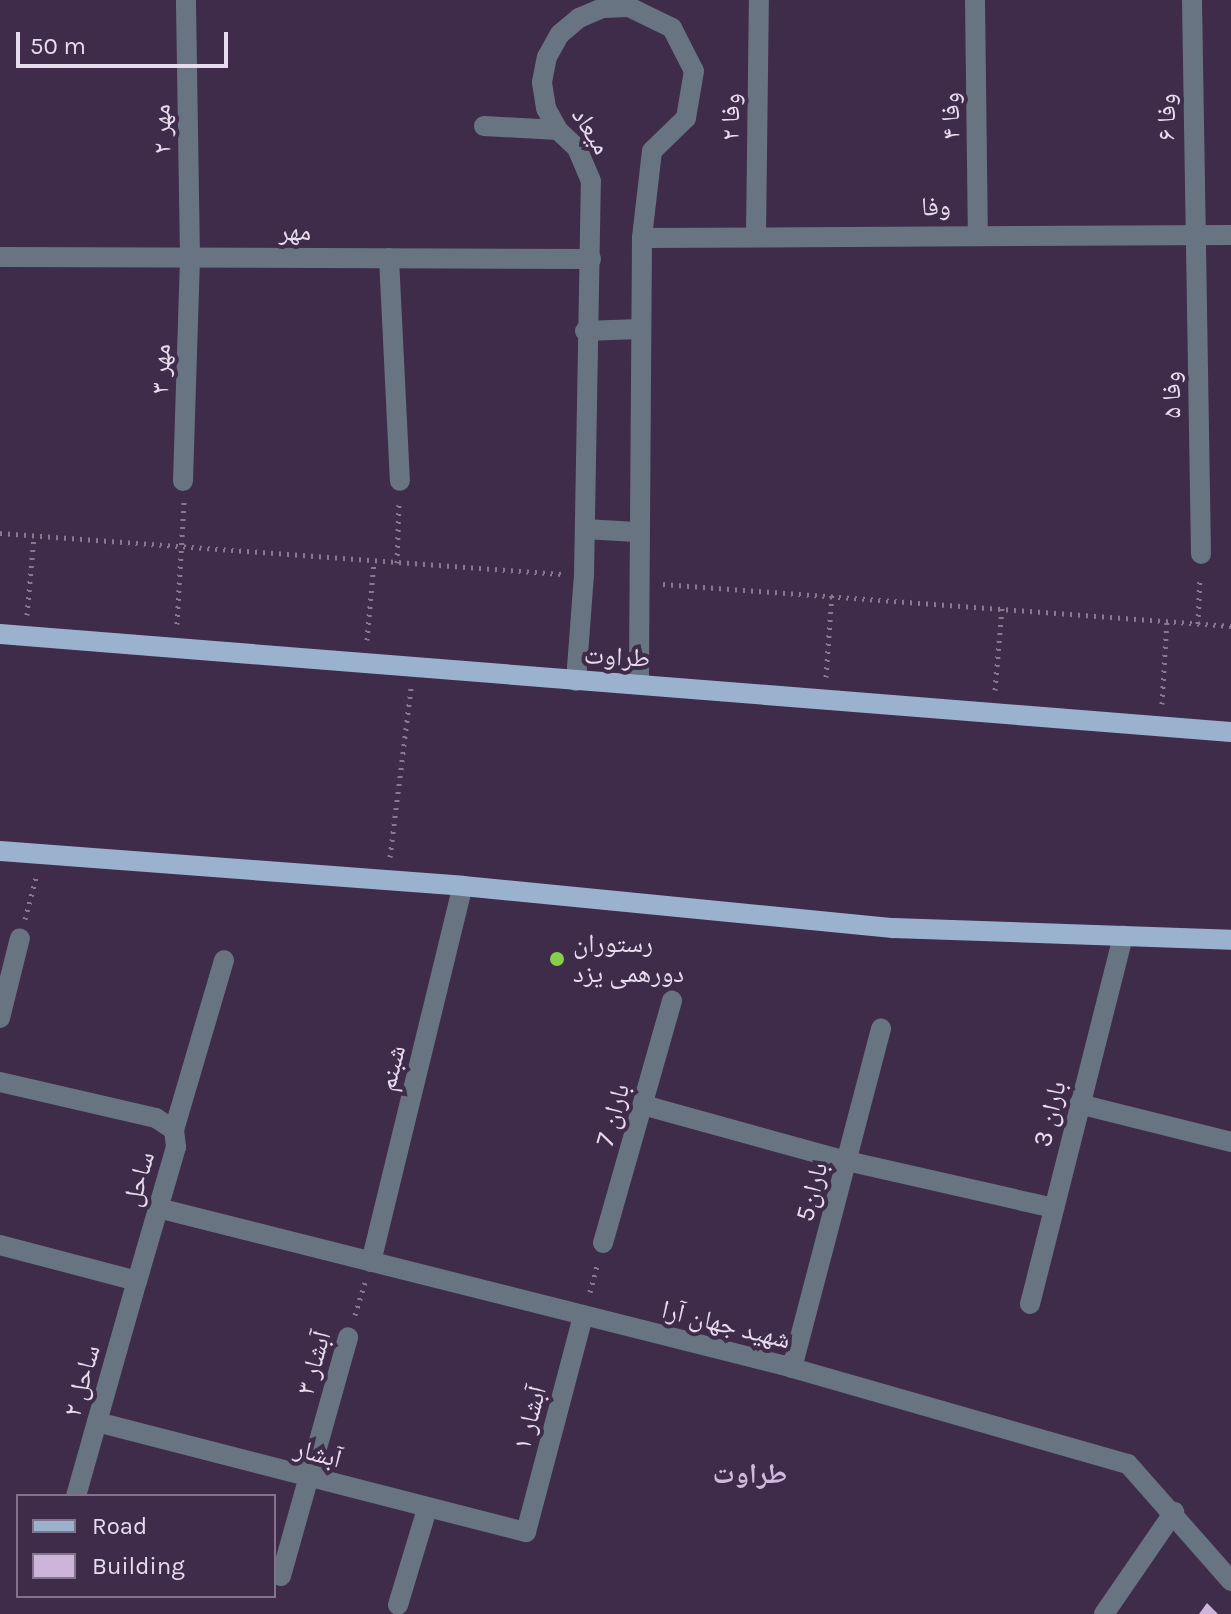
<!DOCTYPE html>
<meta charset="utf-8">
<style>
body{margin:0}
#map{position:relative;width:1231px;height:1614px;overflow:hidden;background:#3f2c4a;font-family:Karla,"Noto Naskh Arabic",sans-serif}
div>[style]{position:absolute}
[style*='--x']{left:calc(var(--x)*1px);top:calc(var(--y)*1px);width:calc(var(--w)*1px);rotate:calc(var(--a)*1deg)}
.building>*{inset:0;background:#cdb5da}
.path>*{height:5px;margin-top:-2.5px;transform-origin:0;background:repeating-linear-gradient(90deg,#887891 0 2px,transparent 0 8px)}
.minor>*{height:20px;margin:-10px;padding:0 10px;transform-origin:10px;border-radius:10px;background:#697482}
.major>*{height:20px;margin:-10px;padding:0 10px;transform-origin:10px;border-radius:10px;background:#9bb2cf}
.dots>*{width:22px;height:22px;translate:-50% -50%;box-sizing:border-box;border:4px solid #3f2c4a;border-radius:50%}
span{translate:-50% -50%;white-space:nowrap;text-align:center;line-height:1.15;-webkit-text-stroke:8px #3f2c4a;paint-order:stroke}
.street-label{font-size:26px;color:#e7dbee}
.poi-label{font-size:26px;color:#e7dbee}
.left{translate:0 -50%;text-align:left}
.neighbourhood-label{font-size:28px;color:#cfb8dc;font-weight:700}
.legend{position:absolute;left:16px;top:1494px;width:260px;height:104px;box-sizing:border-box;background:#3f2c4a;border:2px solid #82728c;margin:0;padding:10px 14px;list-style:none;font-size:24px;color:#e7dbee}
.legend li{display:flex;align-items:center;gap:16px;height:40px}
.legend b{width:40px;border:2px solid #82728c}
.scale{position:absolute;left:16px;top:32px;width:212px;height:36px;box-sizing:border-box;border:4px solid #e7dbee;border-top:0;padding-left:10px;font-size:24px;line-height:28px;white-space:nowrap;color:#e7dbee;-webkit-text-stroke:6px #3f2c4a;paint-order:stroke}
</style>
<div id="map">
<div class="building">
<i style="clip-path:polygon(1207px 1603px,1218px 1614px,1199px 1614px)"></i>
</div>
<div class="path">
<i style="--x:0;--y:533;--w:563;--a:4.17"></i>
<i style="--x:397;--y:563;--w:59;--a:-88.1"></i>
<i style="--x:663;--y:584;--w:570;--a:4.23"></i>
<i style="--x:27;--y:615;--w:79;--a:-84.9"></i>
<i style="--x:177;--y:624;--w:122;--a:-86.7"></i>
<i style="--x:1198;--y:624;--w:47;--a:-87.6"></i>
<i style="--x:367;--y:640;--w:78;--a:-84.9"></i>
<i style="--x:826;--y:677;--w:83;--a:-85.9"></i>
<i style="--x:995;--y:690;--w:82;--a:-85.1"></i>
<i style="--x:1162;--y:704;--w:83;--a:-86.6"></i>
<i style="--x:390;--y:857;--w:170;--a:-82.9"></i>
<i style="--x:25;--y:919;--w:47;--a:-75.1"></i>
<i style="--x:590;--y:1292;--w:30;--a:-75"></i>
<i style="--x:355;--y:1315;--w:34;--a:-73"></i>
</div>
<div class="minor">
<i style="--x:975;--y:0;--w:232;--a:89.3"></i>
<i style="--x:1192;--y:0;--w:554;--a:89.07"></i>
<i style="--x:484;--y:126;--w:74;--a:3.1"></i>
<i style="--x:756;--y:236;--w:236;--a:-89.3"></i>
<i style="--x:642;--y:238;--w:589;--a:-0.29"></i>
<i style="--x:0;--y:257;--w:591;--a:0.19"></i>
<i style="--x:389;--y:258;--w:223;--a:87.2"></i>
<i style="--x:585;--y:331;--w:54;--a:-2.1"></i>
<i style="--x:183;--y:481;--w:223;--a:-88.2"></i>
<i style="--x:190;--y:258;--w:258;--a:-90.9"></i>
<i style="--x:585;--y:529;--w:51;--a:3.4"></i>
<i style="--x:576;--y:681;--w:106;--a:-85.7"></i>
<i style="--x:584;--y:575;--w:394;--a:-89"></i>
<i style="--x:591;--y:181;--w:36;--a:-113"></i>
<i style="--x:577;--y:148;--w:26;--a:-137"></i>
<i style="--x:558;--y:130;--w:25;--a:-119"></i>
<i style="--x:546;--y:108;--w:26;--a:-99"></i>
<i style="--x:542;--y:82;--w:25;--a:-79"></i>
<i style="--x:547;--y:57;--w:26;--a:-61"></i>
<i style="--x:560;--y:34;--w:25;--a:-40"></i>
<i style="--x:579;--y:18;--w:26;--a:-23"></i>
<i style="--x:603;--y:8;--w:26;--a:-2"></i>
<i style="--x:629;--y:7;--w:48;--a:26"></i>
<i style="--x:672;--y:28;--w:48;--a:62.9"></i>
<i style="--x:694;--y:71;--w:48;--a:99.7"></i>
<i style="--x:686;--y:118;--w:47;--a:135.9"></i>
<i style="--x:652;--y:151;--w:88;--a:96.6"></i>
<i style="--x:642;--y:238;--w:446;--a:90.4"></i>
<i style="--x:0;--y:1018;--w:82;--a:-76"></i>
<i style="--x:0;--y:1082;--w:160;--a:13"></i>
<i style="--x:156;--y:1118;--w:22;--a:34"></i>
<i style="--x:174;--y:1130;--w:17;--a:83"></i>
<i style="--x:176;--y:1147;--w:140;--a:106.2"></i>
<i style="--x:137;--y:1281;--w:142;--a:-165.3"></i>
<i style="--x:1079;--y:1104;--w:157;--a:14"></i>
<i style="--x:643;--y:1105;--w:212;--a:15.4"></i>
<i style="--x:847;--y:1161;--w:212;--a:12.8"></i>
<i style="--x:174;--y:1130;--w:177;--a:-73.6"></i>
<i style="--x:158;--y:1208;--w:643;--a:14.12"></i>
<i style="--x:782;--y:1365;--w:360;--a:16"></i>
<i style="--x:1128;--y:1464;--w:156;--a:48.6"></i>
<i style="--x:603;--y:1243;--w:252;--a:-74.1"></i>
<i style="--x:371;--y:1262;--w:387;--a:-76.3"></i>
<i style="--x:1030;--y:1304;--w:380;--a:-75.8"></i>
<i style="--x:792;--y:1368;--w:351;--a:-75.3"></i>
<i style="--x:97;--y:1422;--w:443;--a:14.4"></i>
<i style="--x:526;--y:1532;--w:223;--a:-75.2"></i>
<i style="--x:76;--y:1496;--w:223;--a:-74.2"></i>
<i style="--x:281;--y:1576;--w:248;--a:-74.3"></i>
<i style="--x:398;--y:1605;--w:100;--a:-73.2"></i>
<i style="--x:1104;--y:1614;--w:124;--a:-55.5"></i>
</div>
<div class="major">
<i style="--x:0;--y:634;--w:1235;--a:4.55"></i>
<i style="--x:0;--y:851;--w:464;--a:4.3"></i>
<i style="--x:463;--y:886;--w:432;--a:5.6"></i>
<i style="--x:893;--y:928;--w:338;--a:2"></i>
</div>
<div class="dots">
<i style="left:557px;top:959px;background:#87cf4b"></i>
</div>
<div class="street-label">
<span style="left:951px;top:116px;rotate:-91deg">وفا ۴</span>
<span style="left:731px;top:117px;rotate:-89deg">وفا ۲</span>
<span style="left:1167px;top:117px;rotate:-90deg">وفا ۶</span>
<span style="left:162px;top:129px;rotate:-91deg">مهر ۲</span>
<span style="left:591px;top:131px;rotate:58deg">میعاد</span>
<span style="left:936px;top:207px;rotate:-1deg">وفا</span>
<span style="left:295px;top:232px">مهر</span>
<span style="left:161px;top:369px;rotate:-88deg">مهر ۳</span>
<span style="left:1172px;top:395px;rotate:-91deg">وفا ۵</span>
<span style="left:617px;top:657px;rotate:3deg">طراوت</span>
<span style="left:392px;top:1068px;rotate:-76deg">شبنم</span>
<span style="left:1050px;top:1114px;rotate:-76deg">باران 3</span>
<span style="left:613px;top:1115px;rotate:-74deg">باران 7</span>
<span style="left:139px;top:1179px;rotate:-74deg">ساحل</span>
<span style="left:812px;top:1192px;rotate:-75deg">باران5</span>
<span style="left:726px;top:1325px;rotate:14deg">شهید جهان آرا</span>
<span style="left:314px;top:1363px;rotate:-74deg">آبشار ۳</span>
<span style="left:82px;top:1381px;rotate:-74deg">ساحل ۲</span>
<span style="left:530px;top:1418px;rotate:-75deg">آبشار ۱</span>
<span style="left:318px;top:1454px;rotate:15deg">آبشار</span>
</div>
<div class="poi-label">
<span class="left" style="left:573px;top:959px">رستوران<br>دورهمی یزد</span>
</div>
<div class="neighbourhood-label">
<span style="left:750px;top:1474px">طراوت</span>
</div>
<ul class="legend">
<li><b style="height:10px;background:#9bb2cf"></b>Road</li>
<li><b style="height:22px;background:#cdb5da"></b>Building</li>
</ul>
<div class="scale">50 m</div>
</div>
